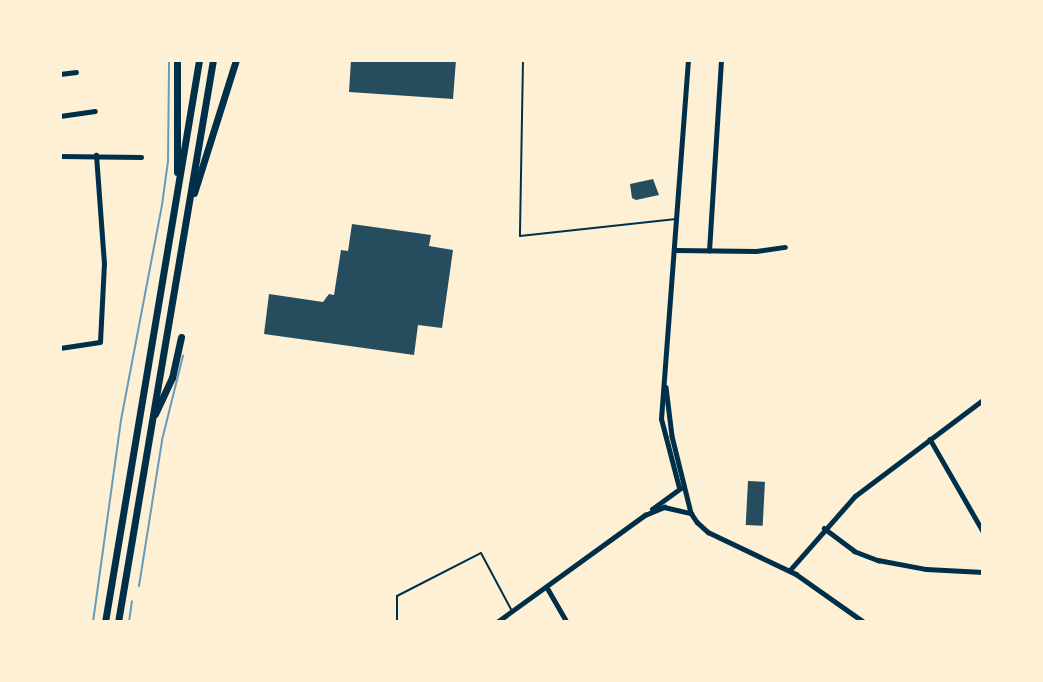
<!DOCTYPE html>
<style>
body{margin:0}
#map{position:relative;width:1043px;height:682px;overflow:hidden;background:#fdf0d5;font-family:Montserrat,sans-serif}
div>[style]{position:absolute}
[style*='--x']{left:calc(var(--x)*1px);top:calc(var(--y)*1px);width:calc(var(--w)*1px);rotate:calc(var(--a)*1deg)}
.stream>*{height:2px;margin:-1px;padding:0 1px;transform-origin:1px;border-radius:1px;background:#669bbc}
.building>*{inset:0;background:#264d5e;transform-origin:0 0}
.service>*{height:2px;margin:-1px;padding:0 1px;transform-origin:1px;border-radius:1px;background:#003049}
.minor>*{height:4.5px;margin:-2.25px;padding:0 2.25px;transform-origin:2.25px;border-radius:2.25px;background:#003049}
.primary>*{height:7px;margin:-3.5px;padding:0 3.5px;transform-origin:3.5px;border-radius:3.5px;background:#003049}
span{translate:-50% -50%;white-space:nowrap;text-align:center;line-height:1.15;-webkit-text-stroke:4.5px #fdf0d5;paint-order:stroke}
.frame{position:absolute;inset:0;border:62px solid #fdf0d5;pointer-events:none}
</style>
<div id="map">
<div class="stream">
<i style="--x:139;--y:586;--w:148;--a:-81"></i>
<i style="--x:162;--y:440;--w:87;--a:-76"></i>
<i style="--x:93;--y:622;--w:204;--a:-82.1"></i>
<i style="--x:121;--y:420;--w:219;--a:-79.2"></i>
<i style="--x:162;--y:205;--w:44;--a:-82.2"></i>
<i style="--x:168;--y:161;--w:101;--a:-89.4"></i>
<i style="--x:129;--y:622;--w:21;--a:-82"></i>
</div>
<div class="building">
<i style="clip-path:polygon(351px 60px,456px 60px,453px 99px,349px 92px)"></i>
<i style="clip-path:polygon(653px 179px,659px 195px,636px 200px,632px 198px,630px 184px)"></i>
<i style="clip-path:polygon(352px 224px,431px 235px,429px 246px,453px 250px,442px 328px,418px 325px,414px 355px,264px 334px,269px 294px,323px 302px,329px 294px,334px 295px,341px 250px,348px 251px)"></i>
<i style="left:748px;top:481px;width:17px;height:44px;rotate:3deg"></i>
</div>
<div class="service">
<i style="--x:523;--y:60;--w:176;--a:91"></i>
<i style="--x:520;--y:236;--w:157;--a:-6.2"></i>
<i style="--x:397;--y:622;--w:26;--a:-90"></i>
<i style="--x:397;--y:596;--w:94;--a:-27.1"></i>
<i style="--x:481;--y:553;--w:66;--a:61.9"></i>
</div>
<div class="minor">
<i style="--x:60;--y:74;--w:16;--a:-7"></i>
<i style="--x:60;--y:116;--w:35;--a:-8"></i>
<i style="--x:60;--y:156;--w:81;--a:0.7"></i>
<i style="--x:676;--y:250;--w:80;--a:0.7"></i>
<i style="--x:756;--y:251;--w:29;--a:-8"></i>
<i style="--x:709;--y:251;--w:191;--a:-86.4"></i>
<i style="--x:60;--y:348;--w:40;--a:-8.5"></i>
<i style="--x:100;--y:342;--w:78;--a:-87.1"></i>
<i style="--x:104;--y:264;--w:109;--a:-94.2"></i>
<i style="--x:666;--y:387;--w:49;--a:83"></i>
<i style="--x:672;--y:436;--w:79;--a:76.1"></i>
<i style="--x:691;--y:513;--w:11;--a:56"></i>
<i style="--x:697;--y:522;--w:15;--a:42"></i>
<i style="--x:708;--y:532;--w:98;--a:25.5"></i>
<i style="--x:796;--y:574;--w:83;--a:35.2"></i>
<i style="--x:930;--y:439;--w:106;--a:60.1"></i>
<i style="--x:679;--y:488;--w:71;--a:-104.6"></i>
<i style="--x:661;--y:419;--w:360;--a:-85.7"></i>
<i style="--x:652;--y:509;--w:36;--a:-36"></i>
<i style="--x:824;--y:528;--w:38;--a:37"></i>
<i style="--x:854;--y:551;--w:26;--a:21"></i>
<i style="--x:878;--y:560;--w:49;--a:10.6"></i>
<i style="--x:926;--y:569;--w:57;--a:3"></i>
<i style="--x:790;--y:570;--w:98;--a:-48.7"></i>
<i style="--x:855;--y:496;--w:160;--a:-36.9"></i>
<i style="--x:548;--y:589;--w:38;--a:60"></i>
<i style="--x:497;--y:622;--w:183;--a:-35.9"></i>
<i style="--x:645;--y:515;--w:21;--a:-23"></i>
<i style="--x:664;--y:507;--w:28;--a:13"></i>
</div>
<div class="primary">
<i style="--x:177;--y:172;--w:112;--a:-90"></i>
<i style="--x:194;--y:193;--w:139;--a:-72.5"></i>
<i style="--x:155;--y:414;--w:40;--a:-65"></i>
<i style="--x:172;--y:378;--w:42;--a:-77.6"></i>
<i style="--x:105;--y:622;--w:570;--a:-80.5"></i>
<i style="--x:118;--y:622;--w:570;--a:-80.41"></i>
</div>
<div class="frame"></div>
</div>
